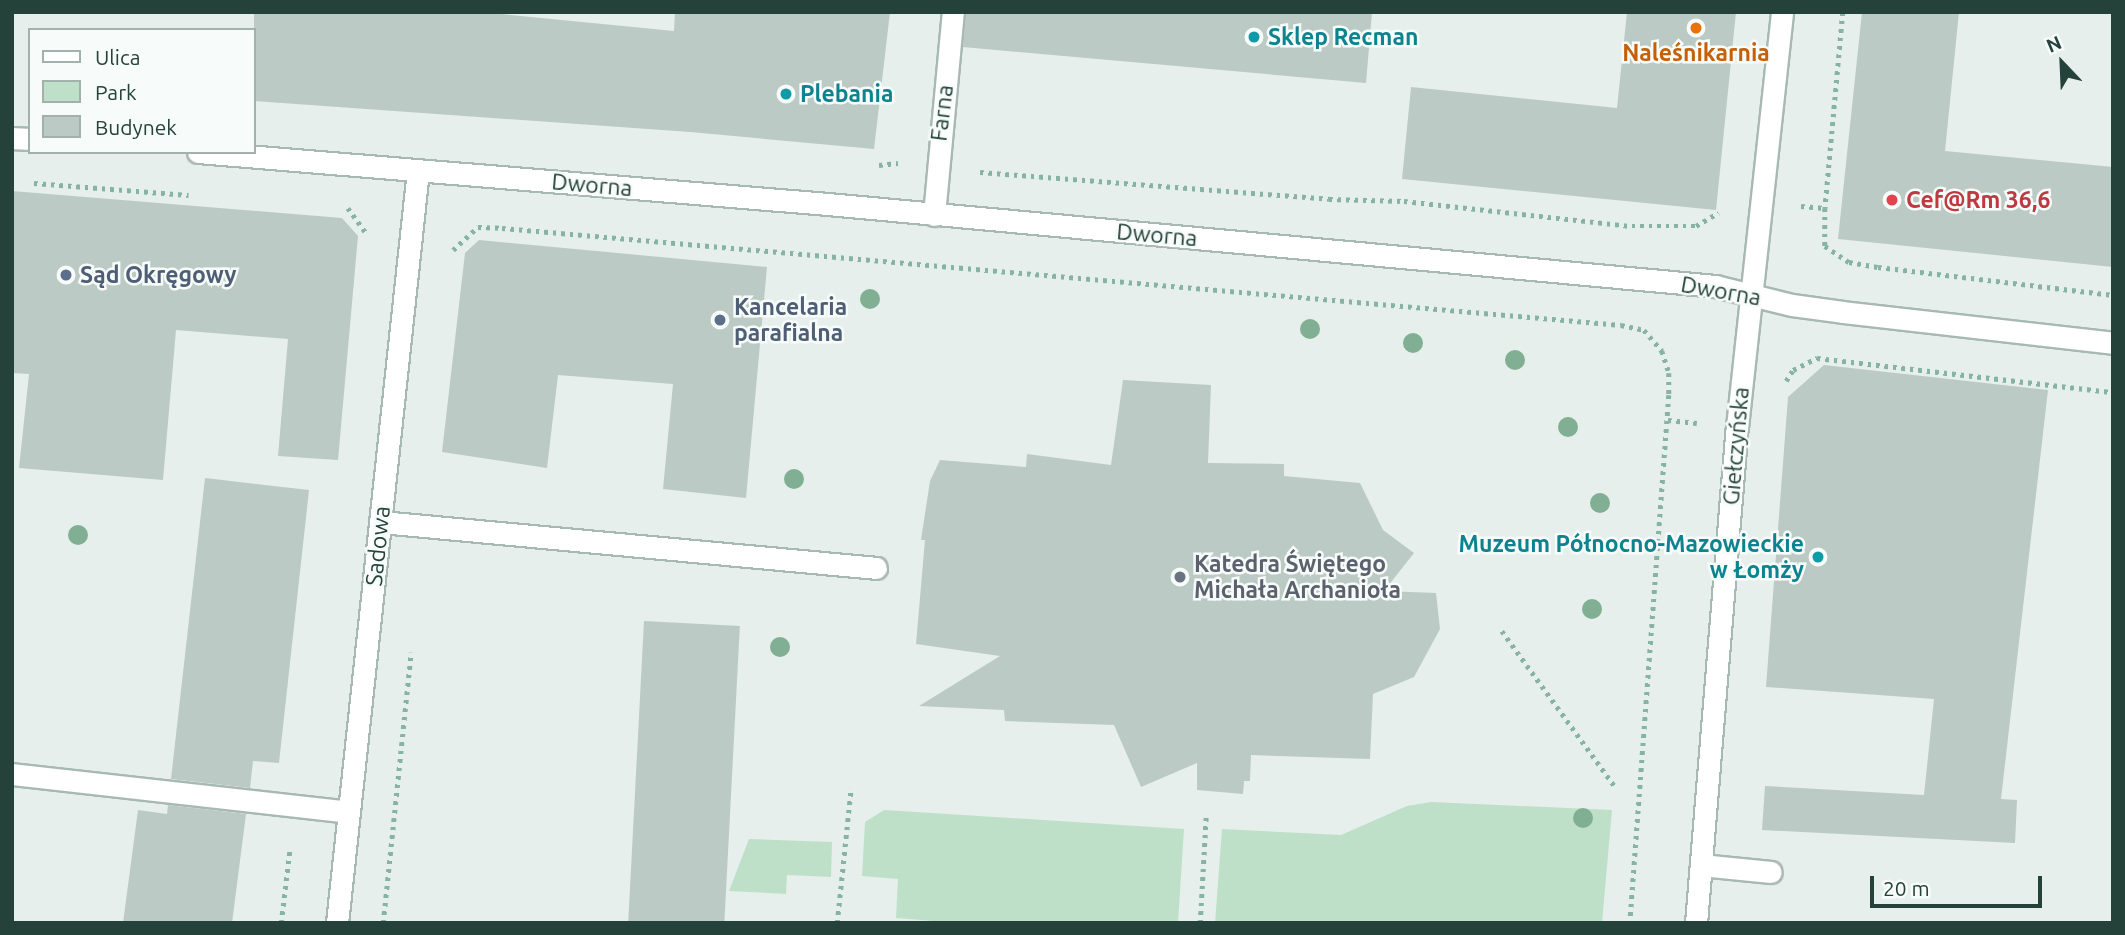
<!DOCTYPE html>
<meta charset="utf-8">
<style>
body{margin:0}
#map{position:relative;width:2125px;height:935px;overflow:hidden;background:#e6efeb;font-family:Ubuntu,sans-serif}
div>[style]{position:absolute}
.green>*{inset:0;background:#bfe0c8}
.building>*{inset:0;background:#bbcac4;transform-origin:0 0}
.path>*{height:4.5px;margin-top:-2.25px;transform-origin:0;background:repeating-linear-gradient(90deg,#86b3a5 0 3.5px,transparent 0 8.5px)}
.roads{filter:drop-shadow(2px 0 #a8b8b2) drop-shadow(-2px 0 #a8b8b2) drop-shadow(0 2px #a8b8b2) drop-shadow(0 -2px #a8b8b2)}
.minor>*{height:21px;margin:-10.5px;padding:0 10.5px;transform-origin:10.5px;border-radius:10.5px;background:#fff}
.trees>*{width:20px;height:20px;margin:-10px;border-radius:50%;background:#80af93}
.dots>*{width:19px;height:19px;translate:-50% -50%;box-sizing:border-box;border:4px solid #f7fbf9;border-radius:50%}
span{translate:-50% -50%;white-space:nowrap;text-align:center;line-height:1.15;-webkit-text-stroke:5px #f7fbf9;paint-order:stroke}
.culture-label{font-size:23px;color:#0d838f;font-weight:700}
.left{translate:0 -50%;text-align:left}
.right{translate:-100% -50%;text-align:right}
.food-label{font-size:23px;color:#c56008;font-weight:700}
.street-label{font-size:23px;color:#24423a}
.health-label{font-size:23px;color:#be3a42;font-weight:700}
.service-label{font-size:23px;color:#4e5e75;font-weight:700}
.worship-label{font-size:23px;color:#5b616d;font-weight:700}
.frame{position:absolute;inset:0;border:14px solid #24423a;pointer-events:none}
.legend{position:absolute;left:28px;top:28px;width:228px;height:126px;box-sizing:border-box;background:#f7fbf9;border:2px solid #a3b1ad;margin:0;padding:9px 12px;list-style:none;font-size:21px;color:#24423a}
.legend li{display:flex;align-items:center;gap:14px;height:35px}
.legend b{width:35px;border:2px solid #a3b1ad}
.north{position:absolute;left:2027px;top:28px;width:70px;height:70px;-webkit-text-stroke:5px #f7fbf9;paint-order:stroke;rotate:337deg;font-size:19px;font-weight:700;line-height:28px;text-align:center;color:#24423a}
.north::after{content:'';display:block;margin:auto;width:24px;height:32px;background:#24423a;clip-path:polygon(50% 0,100% 100%,50% 72%,0 100%)}
.scale{position:absolute;left:1870px;top:876px;width:172px;height:32px;box-sizing:border-box;border:4px solid #24423a;border-top:0;padding-left:9px;font-size:21px;line-height:24px;white-space:nowrap;color:#24423a;-webkit-text-stroke:5px #f7fbf9;paint-order:stroke}
</style>
<div id="map">
<div class="green">
<div style="clip-path:polygon(1431px 802px,1612px 810px,1602px 923px,1215px 923px,1222px 829px,1341px 835px,1407px 806px)"></div>
<div style="clip-path:polygon(884px 810px,1184px 829px,1178px 923px,958px 923px,896px 918px,898px 879px,862px 876px,865px 822px)"></div>
<div style="clip-path:polygon(749px 839px,832px 842px,831px 877px,787px 875px,786px 894px,729px 891px)"></div>
</div>
<div class="building">
<div style="clip-path:polygon(254px 12px,481px 12px,674px 31px,675px 12px,890px 12px,874px 149px,690px 132px,254px 101px)"></div>
<div style="clip-path:polygon(966px 12px,1372px 12px,1366px 83px,963px 47px)"></div>
<div style="clip-path:polygon(1627px 12px,1736px 12px,1716px 210px,1402px 179px,1411px 87px,1617px 108px)"></div>
<div style="clip-path:polygon(1862px 12px,1959px 12px,1945px 151px,2113px 167px,2113px 267px,1838px 239px)"></div>
<div style="clip-path:polygon(12px 191px,342px 218px,358px 236px,338px 460px,278px 456px,288px 339px,176px 330px,163px 480px,19px 468px,29px 374px,12px 373px)"></div>
<div style="clip-path:polygon(479px 240px,767px 267px,746px 498px,663px 489px,673px 384px,558px 375px,547px 468px,442px 452px,465px 253px)"></div>
<div style="clip-path:polygon(1824px 365px,2048px 390px,2001px 799px,2017px 800px,2015px 843px,1762px 830px,1765px 786px,1924px 795px,1934px 699px,1766px 687px,1788px 397px)"></div>
<div style="clip-path:polygon(1123px 380px,1211px 385px,1208px 463px,1284px 464px,1284px 476px,1360px 483px,1383px 530px,1414px 553px,1384px 591px,1436px 593px,1440px 629px,1414px 677px,1373px 694px,1370px 759px,1251px 755px,1250px 781px,1244px 781px,1243px 794px,1197px 790px,1197px 763px,1141px 787px,1114px 725px,1005px 721px,1004px 710px,919px 706px,1000px 656px,916px 644px,925px 540px,921px 540px,930px 481px,940px 460px,1026px 467px,1027px 454px,1111px 465px)"></div>
<div style="clip-path:polygon(205px 478px,309px 490px,279px 763px,253px 761px,250px 788px,171px 779px)"></div>
<div style="left:644px;top:621px;width:96px;height:303px;rotate:3deg"></div>
<div style="clip-path:polygon(168px 805px,246px 814px,232px 923px,123px 923px,138px 810px,167px 814px)"></div>
</div>
<div class="path">
<div style="left:1843px;top:12px;width:197px;rotate:95.2deg"></div>
<div style="left:1825px;top:208px;width:38px;rotate:90deg"></div>
<div style="left:1825px;top:246px;width:29px;rotate:34deg"></div>
<div style="left:1849px;top:262px;width:29px;rotate:10deg"></div>
<div style="left:1878px;top:267px;width:237px;rotate:6.8deg"></div>
<div style="left:879px;top:165px;width:19px;rotate:-6deg"></div>
<div style="left:980px;top:172px;width:350px;rotate:4.4deg"></div>
<div style="left:1329px;top:199px;width:75px;rotate:1.5deg"></div>
<div style="left:1404px;top:201px;width:229px;rotate:6.3deg"></div>
<div style="left:1632px;top:226px;width:64px"></div>
<div style="left:1696px;top:226px;width:26px;rotate:-31deg"></div>
<div style="left:34px;top:183px;width:155px;rotate:4.4deg"></div>
<div style="left:1801px;top:206px;width:24px;rotate:5deg"></div>
<div style="left:348px;top:208px;width:32px;rotate:54deg"></div>
<div style="left:453px;top:250px;width:34px;rotate:-43deg"></div>
<div style="left:478px;top:227px;width:24px;rotate:2deg"></div>
<div style="left:502px;top:228px;width:1123px;rotate:4.95deg"></div>
<div style="left:1621px;top:325px;width:24px;rotate:12deg"></div>
<div style="left:1644px;top:330px;width:28px;rotate:49deg"></div>
<div style="left:1662px;top:351px;width:23px;rotate:72deg"></div>
<div style="left:1669px;top:373px;width:22px;rotate:90deg"></div>
<div style="left:1669px;top:395px;width:529px;rotate:94.22deg"></div>
<div style="left:1786px;top:381px;width:13px;rotate:-58deg"></div>
<div style="left:1793px;top:370px;width:27px;rotate:-27deg"></div>
<div style="left:1817px;top:358px;width:298px;rotate:6.6deg"></div>
<div style="left:1668px;top:420px;width:29px;rotate:6deg"></div>
<div style="left:1502px;top:631px;width:194px;rotate:54deg"></div>
<div style="left:281px;top:923px;width:76px;rotate:-83.2deg"></div>
<div style="left:383px;top:923px;width:272px;rotate:-84.1deg"></div>
<div style="left:837px;top:923px;width:136px;rotate:-84.1deg"></div>
<div style="left:1200px;top:923px;width:109px;rotate:-86.8deg"></div>
</div>
<div class="roads">
<div class="minor">
<div style="left:12px;top:138px;width:18px;rotate:3deg"></div>
<div style="left:198px;top:152px;width:632px;rotate:4.72deg"></div>
<div style="left:828px;top:204px;width:891px;rotate:5.28deg"></div>
<div style="left:1715px;top:286px;width:79px;rotate:13.9deg"></div>
<div style="left:1792px;top:305px;width:51px;rotate:7.8deg"></div>
<div style="left:1843px;top:312px;width:272px;rotate:6.5deg"></div>
<div style="left:934px;top:215px;width:204px;rotate:-84.7deg"></div>
<div style="left:381px;top:522px;width:497px;rotate:5.3deg"></div>
<div style="left:12px;top:774px;width:339px;rotate:6.4deg"></div>
<div style="left:1701px;top:865px;width:70px;rotate:5.7deg"></div>
<div style="left:337px;top:923px;width:757px;rotate:-83.86deg"></div>
<div style="left:1696px;top:923px;width:498px;rotate:-85.3deg"></div>
<div style="left:1737px;top:427px;width:417px;rotate:-83.8deg"></div>
</div>
</div>
<div class="trees">
<div style="left:870px;top:299px"></div>
<div style="left:1310px;top:329px"></div>
<div style="left:1413px;top:343px"></div>
<div style="left:1515px;top:360px"></div>
<div style="left:1568px;top:427px"></div>
<div style="left:794px;top:479px"></div>
<div style="left:1600px;top:503px"></div>
<div style="left:78px;top:535px"></div>
<div style="left:1592px;top:609px"></div>
<div style="left:780px;top:647px"></div>
<div style="left:1583px;top:818px"></div>
</div>
<div class="dots">
<div style="left:1696px;top:28px;background:#e8710a"></div>
<div style="left:1254px;top:37px;background:#0f9aa8"></div>
<div style="left:786px;top:94px;background:#0f9aa8"></div>
<div style="left:1892px;top:200px;background:#e0444e"></div>
<div style="left:66px;top:275px;background:#5c6f8a"></div>
<div style="left:720px;top:320px;background:#5c6f8a"></div>
<div style="left:1818px;top:557px;background:#0f9aa8"></div>
<div style="left:1180px;top:577px;background:#6b7280"></div>
</div>
<div class="culture-label">
<span class="left" style="left:1268px;top:37px">Sklep Recman</span>
<span class="left" style="left:800px;top:94px">Plebania</span>
<span class="right" style="left:1804px;top:557px">Muzeum Północno-Mazowieckie<br>w Łomży</span>
</div>
<div class="food-label">
<span style="left:1696px;top:53px">Naleśnikarnia</span>
</div>
<div class="street-label">
<span style="left:942px;top:113px;rotate:-83deg">Farna</span>
<span style="left:592px;top:185px;rotate:5deg">Dworna</span>
<span style="left:1157px;top:235px;rotate:5deg">Dworna</span>
<span style="left:1721px;top:291px;rotate:10deg">Dworna</span>
<span style="left:1736px;top:446px;rotate:-85deg">Giełczyńska</span>
<span style="left:378px;top:546px;rotate:-84deg">Sadowa</span>
</div>
<div class="health-label">
<span class="left" style="left:1906px;top:200px">Cef@Rm 36,6</span>
</div>
<div class="service-label">
<span class="left" style="left:80px;top:275px">Sąd Okręgowy</span>
<span class="left" style="left:734px;top:320px">Kancelaria<br>parafialna</span>
</div>
<div class="worship-label">
<span class="left" style="left:1194px;top:577px">Katedra Świętego<br>Michała Archanioła</span>
</div>
<div class="frame"></div>
<ul class="legend">
<li><b style="height:9px;background:#fff"></b>Ulica</li>
<li><b style="height:19px;background:#bfe0c8"></b>Park</li>
<li><b style="height:19px;background:#bbcac4"></b>Budynek</li>
</ul>
<div class="north">N</div>
<div class="scale">20 m</div>
</div>
